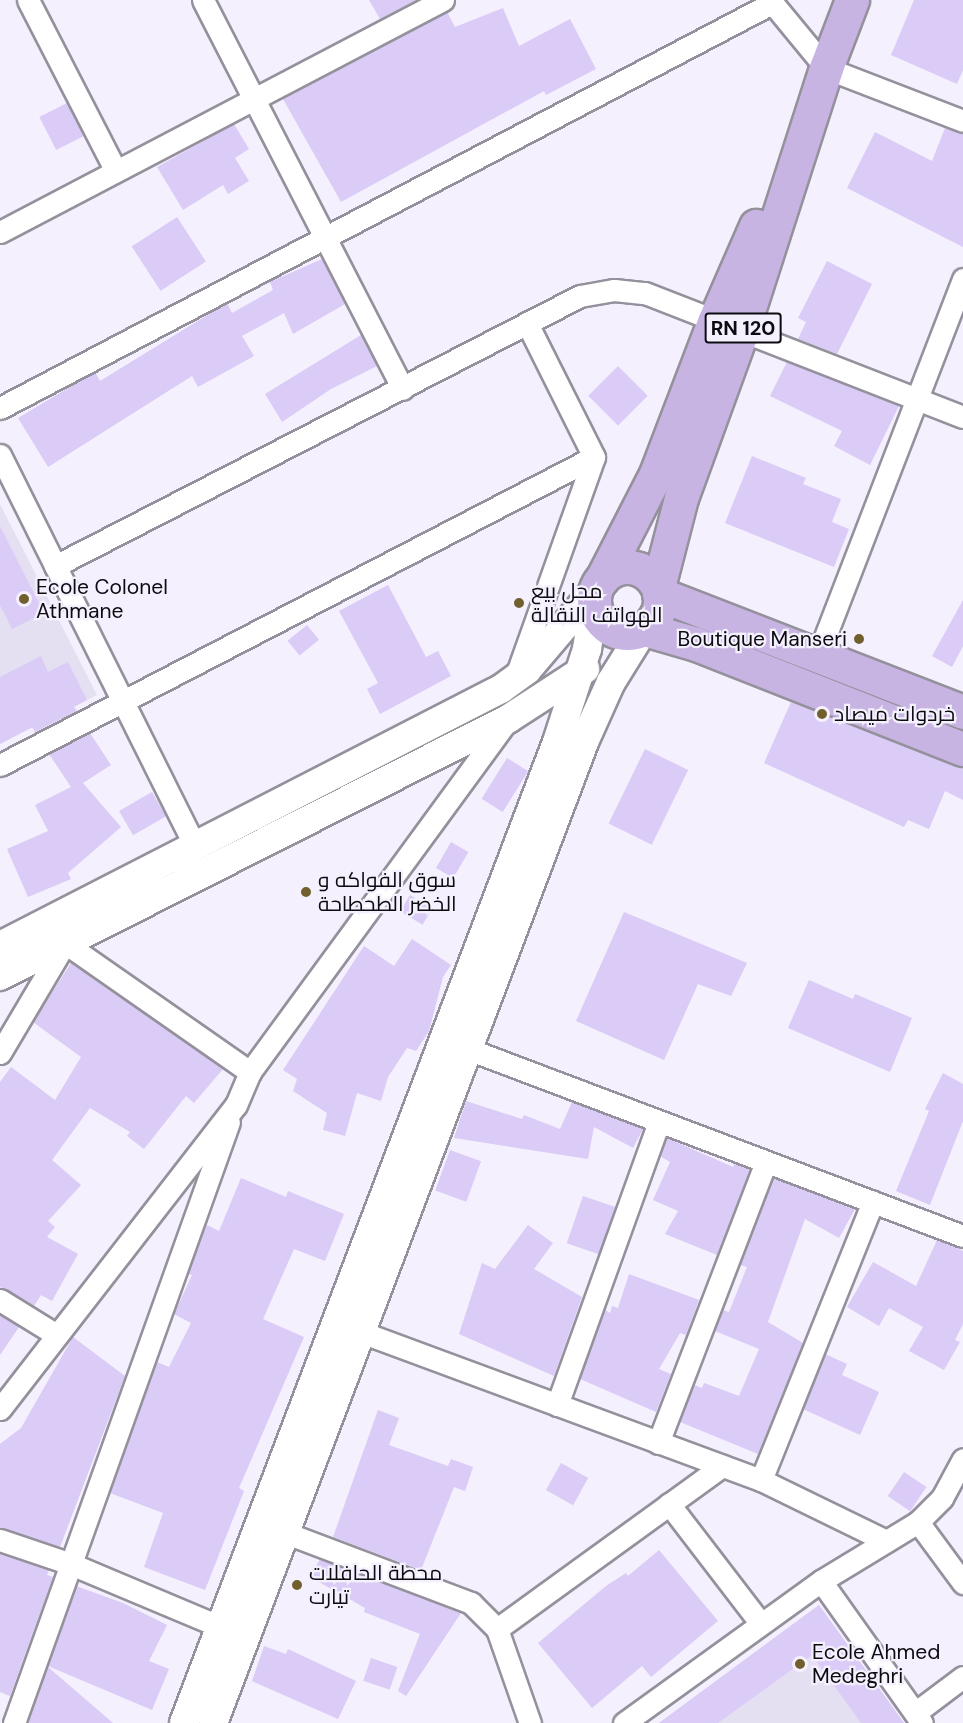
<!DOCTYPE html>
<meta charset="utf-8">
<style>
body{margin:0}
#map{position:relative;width:963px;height:1723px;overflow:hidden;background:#f4f0fd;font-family:"DM Sans",Cairo,sans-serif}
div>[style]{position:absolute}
.built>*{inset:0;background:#e5dff2}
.building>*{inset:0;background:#dacbf7;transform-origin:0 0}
.roads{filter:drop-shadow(2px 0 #95919c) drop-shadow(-2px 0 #95919c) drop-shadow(0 2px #95919c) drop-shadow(0 -2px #95919c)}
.street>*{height:21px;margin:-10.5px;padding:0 10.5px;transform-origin:10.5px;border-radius:10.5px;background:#fff}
.secondary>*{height:28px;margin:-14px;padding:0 14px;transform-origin:14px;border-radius:14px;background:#fff}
.primary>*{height:33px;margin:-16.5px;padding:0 16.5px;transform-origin:16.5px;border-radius:16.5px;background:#c7b4e3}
.primary>.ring{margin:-16.5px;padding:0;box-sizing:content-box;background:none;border:33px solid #c7b4e3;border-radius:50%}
.dots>*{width:16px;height:16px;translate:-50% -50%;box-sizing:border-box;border:3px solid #f4f0fd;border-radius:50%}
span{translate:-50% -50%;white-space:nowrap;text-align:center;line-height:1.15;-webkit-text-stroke:4.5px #f4f0fd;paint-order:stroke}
.shield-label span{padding:2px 4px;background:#f4f0fd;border:2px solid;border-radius:4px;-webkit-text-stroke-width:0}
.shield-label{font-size:20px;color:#0c0b0f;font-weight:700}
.poi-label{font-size:21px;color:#0c0b0f}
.left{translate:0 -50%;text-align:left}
.right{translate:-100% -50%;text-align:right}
</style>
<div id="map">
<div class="built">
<div style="clip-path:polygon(0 504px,97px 695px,0 744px)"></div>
<div style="clip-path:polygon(819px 1605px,904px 1723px,659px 1723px)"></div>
</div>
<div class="building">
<div style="clip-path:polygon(369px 0,416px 0,380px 19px)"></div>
<div style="clip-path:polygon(914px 0,963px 0,963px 70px,957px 84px,891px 55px)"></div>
<div style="clip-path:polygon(503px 8px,519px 46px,570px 19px,596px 69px,546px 95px,544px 91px,341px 202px,283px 99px,447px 12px,455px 27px)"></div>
<div style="left:67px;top:103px;width:37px;height:31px;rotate:63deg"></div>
<div style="clip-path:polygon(234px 124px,249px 149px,235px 158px,249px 181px,228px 194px,223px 185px,183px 210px,157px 167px)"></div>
<div style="clip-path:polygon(945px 128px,963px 133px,963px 247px,847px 188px,875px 132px,932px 161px)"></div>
<div style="left:177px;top:217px;width:53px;height:54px;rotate:57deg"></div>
<div style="clip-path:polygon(322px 259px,345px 304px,293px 334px,284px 313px,242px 336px,254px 356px,198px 387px,192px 376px,48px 467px,18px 418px,95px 372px,100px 381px,227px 303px,232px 313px,273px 290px,270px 282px)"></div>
<div style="clip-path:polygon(827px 261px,872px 284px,837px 354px,798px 339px,806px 322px,798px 318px)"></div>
<div style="clip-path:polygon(361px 335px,377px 366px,331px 389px,282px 422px,265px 394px)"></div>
<div style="clip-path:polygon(787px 362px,899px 406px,870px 465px,834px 446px,842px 431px,770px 396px)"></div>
<div style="left:618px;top:366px;width:42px;height:42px;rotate:45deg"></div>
<div style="clip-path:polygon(752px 456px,806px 478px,803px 484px,841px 499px,832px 522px,849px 529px,834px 567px,725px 523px)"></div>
<div style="clip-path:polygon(0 526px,44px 613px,12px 629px,0 605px)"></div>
<div style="clip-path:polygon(388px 585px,426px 657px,438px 651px,451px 676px,380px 714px,367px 689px,378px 683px,339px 611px)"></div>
<div style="clip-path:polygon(963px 600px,963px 646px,952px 667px,932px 656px)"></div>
<div style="left:307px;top:625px;width:19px;height:25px;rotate:51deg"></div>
<div style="clip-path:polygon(41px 656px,48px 672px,68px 662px,87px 700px,74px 707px,77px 711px,35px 732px,32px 727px,0 744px,0 677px)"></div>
<div style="clip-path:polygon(791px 702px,963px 767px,963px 800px,945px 791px,929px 829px,908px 820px,904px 827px,764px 763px)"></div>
<div style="clip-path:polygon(90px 733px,111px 765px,83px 783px,121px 827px,68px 873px,71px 879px,28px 897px,7px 849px,48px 831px,35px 805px,71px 787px,49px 754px)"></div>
<div style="left:645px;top:749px;width:48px;height:83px;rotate:26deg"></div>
<div style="left:507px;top:758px;width:25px;height:48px;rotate:32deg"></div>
<div style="left:152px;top:792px;width:28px;height:38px;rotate:60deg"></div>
<div style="left:451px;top:842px;width:20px;height:30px;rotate:30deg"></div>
<div style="left:410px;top:895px;width:26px;height:19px;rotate:31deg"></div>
<div style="clip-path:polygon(624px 912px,747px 963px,731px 996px,698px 984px,664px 1060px,576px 1021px)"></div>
<div style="clip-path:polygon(412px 939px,451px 965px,443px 977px,429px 1031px,416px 1051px,407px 1048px,388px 1077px,381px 1101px,357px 1093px,345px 1136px,323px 1130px,327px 1113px,293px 1091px,297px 1079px,283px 1070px,364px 946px,394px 966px)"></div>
<div style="clip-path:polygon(71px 963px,223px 1069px,194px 1103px,186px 1096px,144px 1149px,127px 1136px,130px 1132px,90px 1108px,52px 1160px,81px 1185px,48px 1221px,55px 1227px,47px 1237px,78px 1254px,52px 1301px,41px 1295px,34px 1306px,0 1287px,0 1082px,11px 1067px,55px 1100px,81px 1057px,33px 1022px)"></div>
<div style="clip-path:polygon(809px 980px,853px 999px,855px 994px,912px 1018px,890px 1072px,788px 1028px)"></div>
<div style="clip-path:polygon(943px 1073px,963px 1084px,963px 1121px,930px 1205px,896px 1191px,929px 1111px,925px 1109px)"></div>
<div style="clip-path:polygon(466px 1101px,522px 1119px,524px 1115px,560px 1129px,572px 1102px,643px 1129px,633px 1148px,594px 1127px,588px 1159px,454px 1138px)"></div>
<div style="clip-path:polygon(667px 1138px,733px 1167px,735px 1163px,750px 1169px,717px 1255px,665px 1234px,678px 1211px,653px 1200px,670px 1162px,660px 1156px)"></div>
<div style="left:450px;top:1150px;width:33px;height:43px;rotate:20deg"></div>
<div style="clip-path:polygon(241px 1178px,286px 1197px,288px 1191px,344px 1214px,325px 1261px,294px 1249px,263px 1319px,304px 1337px,239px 1488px,244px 1491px,205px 1590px,144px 1567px,163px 1513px,110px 1493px,157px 1362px,169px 1367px,191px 1323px,174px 1314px,192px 1275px,188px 1274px,204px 1231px,207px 1225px,219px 1231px)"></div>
<div style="clip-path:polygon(773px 1178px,855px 1209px,839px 1238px,805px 1219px,768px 1322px,803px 1343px,758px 1454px,680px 1422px,694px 1385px,702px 1388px,704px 1383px,739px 1396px,759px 1349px,715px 1331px,723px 1310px,729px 1312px,747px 1267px,740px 1265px)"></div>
<div style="left:583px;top:1196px;width:34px;height:50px;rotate:19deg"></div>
<div style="clip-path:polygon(528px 1225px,553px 1243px,534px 1269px,582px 1297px,554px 1376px,459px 1334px,482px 1263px,495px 1269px)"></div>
<div style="clip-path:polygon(937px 1240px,963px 1251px,963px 1324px,955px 1340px,960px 1342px,944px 1370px,909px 1351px,923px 1327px,889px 1308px,879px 1326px,847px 1307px,873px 1262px,916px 1286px)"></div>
<div style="clip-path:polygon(629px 1274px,699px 1300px,686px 1335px,680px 1333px,659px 1369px,671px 1374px,656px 1412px,580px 1379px,605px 1310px,610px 1313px,612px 1306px,618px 1308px)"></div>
<div style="clip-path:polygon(0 1315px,19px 1327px,0 1355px)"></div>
<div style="clip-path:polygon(73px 1337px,125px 1376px,60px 1547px,0 1528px,0 1444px,21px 1428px)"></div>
<div style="clip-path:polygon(825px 1354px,847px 1364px,842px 1375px,879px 1392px,860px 1435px,803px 1409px)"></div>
<div style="clip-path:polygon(378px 1410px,399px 1418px,389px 1445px,448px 1466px,451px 1459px,473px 1467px,465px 1491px,454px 1487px,421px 1570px,333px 1537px)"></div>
<div style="left:561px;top:1463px;width:31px;height:31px;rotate:29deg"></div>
<div style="left:904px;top:1472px;width:27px;height:29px;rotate:34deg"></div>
<div style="clip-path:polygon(659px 1550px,718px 1621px,651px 1677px,642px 1666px,592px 1708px,538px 1643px,606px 1586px,626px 1573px,628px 1576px)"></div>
<div style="clip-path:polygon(0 1553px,49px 1570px,47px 1575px,53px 1577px,10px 1696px,0 1692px)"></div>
<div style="clip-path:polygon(320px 1559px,461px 1613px,406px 1696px,398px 1691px,420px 1634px,364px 1612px,365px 1608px,310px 1577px)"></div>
<div style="clip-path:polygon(76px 1586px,123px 1603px,167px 1625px,149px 1661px,169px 1669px,152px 1710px,48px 1666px)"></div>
<div style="clip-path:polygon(819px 1605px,904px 1723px,861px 1723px,812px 1655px,718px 1723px,659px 1723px)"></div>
<div style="clip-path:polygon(264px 1646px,286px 1654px,288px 1649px,356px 1681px,338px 1719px,252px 1681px)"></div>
<div style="left:371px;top:1658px;width:28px;height:24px;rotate:19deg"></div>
<div style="clip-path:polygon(48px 1667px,113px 1723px,28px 1723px)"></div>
</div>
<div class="roads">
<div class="street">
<div style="left:28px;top:0;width:192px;rotate:62.8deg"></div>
<div style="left:203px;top:0;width:437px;rotate:62.8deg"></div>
<div style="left:770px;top:0;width:88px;rotate:50.5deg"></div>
<div style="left:826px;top:68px;width:147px;rotate:21.1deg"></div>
<div style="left:0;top:232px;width:500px;rotate:-27.64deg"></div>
<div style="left:0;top:408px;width:872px;rotate:-27.68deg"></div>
<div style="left:0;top:455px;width:437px;rotate:63.5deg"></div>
<div style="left:55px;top:566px;width:590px;rotate:-27.22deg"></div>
<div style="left:580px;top:296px;width:35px;rotate:-10deg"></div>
<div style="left:614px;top:290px;width:31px;rotate:6deg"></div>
<div style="left:645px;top:293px;width:341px;rotate:21.3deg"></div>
<div style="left:818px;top:655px;width:403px;rotate:-68.9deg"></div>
<div style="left:516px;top:676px;width:232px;rotate:-70.4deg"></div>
<div style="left:594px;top:457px;width:150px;rotate:-116.6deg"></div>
<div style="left:0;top:765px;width:669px;rotate:-27.41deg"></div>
<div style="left:468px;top:1049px;width:529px;rotate:20.7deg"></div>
<div style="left:0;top:1053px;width:128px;rotate:-59.4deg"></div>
<div style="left:65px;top:943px;width:226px;rotate:34.9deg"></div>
<div style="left:0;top:1300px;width:65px;rotate:31.7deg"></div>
<div style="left:361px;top:1332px;width:427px;rotate:20.3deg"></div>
<div style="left:761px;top:1480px;width:139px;rotate:26deg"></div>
<div style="left:557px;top:1405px;width:301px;rotate:-70.2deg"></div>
<div style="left:0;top:1409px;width:385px;rotate:-52.2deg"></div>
<div style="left:236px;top:1105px;width:36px;rotate:-67deg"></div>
<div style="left:250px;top:1072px;width:434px;rotate:-53.8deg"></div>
<div style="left:658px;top:1443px;width:301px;rotate:-69deg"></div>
<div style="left:761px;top:1480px;width:300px;rotate:-68.1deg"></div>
<div style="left:669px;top:1504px;width:151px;rotate:52.5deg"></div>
<div style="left:918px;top:1522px;width:76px;rotate:53.6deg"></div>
<div style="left:286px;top:1533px;width:198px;rotate:20.7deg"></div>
<div style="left:471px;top:1603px;width:37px;rotate:45deg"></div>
<div style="left:497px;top:1629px;width:100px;rotate:70.7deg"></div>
<div style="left:0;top:1540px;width:75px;rotate:18.7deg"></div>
<div style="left:71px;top:1564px;width:163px;rotate:22.8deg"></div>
<div style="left:821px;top:1581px;width:174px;rotate:54.6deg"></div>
<div style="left:497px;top:1629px;width:278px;rotate:-35.9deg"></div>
<div style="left:915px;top:1713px;width:60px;rotate:-36.9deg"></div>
<div style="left:14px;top:1723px;width:638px;rotate:-70.32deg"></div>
<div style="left:624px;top:1723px;width:243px;rotate:-35.8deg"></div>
<div style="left:821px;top:1581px;width:114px;rotate:-31.3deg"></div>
<div style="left:918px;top:1522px;width:34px;rotate:-45deg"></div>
<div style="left:942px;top:1498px;width:44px;rotate:-61.7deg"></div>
</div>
<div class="secondary">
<div style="left:0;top:946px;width:563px;rotate:-27.16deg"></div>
<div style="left:501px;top:689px;width:32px;rotate:-36deg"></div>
<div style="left:527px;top:670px;width:105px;rotate:-49.6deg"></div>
<div style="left:0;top:976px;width:569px;rotate:-26.84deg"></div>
<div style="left:508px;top:719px;width:92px;rotate:-33deg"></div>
<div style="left:184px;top:1723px;width:1050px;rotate:-69.18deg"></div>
<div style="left:557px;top:742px;width:98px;rotate:-72.1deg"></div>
<div style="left:587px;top:649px;width:48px;rotate:-81.5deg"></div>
<div style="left:213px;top:1723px;width:1049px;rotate:-69.28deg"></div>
<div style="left:584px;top:742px;width:66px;rotate:-65.8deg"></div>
<div style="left:611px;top:682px;width:62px;rotate:-58.1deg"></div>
</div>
<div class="primary">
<div class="ring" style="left:594px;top:567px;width:33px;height:33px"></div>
<div style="left:602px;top:579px;width:118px;rotate:-62.8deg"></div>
<div style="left:656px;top:474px;width:163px;rotate:-69.1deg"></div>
<div style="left:714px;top:322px;width:105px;rotate:-66.4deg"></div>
<div style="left:658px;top:587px;width:92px;rotate:-75.5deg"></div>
<div style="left:681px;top:498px;width:176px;rotate:-70deg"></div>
<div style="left:741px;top:333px;width:278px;rotate:-72.2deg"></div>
<div style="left:826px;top:68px;width:73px;rotate:-69.1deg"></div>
<div style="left:659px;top:594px;width:326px;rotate:21.2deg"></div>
<div style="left:644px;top:629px;width:54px;rotate:16.1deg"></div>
<div style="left:696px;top:644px;width:287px;rotate:21.5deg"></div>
</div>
</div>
<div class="dots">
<div style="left:24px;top:599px;background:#71602e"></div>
<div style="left:519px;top:603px;background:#71602e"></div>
<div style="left:859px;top:639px;background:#71602e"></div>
<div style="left:822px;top:714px;background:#71602e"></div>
<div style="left:306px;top:892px;background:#71602e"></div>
<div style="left:297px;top:1585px;background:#71602e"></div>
<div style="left:800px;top:1664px;background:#71602e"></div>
</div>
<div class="shield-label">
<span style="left:743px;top:328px">RN 120</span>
</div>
<div class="poi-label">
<span class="left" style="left:36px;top:599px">Ecole Colonel<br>Athmane</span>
<span class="left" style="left:531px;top:603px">محل بيع<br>الهواتف النقالة</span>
<span class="right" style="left:847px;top:639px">Boutique Manseri</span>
<span class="left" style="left:834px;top:714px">خردوات ميصاد</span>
<span class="left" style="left:318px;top:892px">سوق الفواكه و<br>الخضر الطحطاحة</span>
<span class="left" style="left:309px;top:1585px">محطة الحافلات<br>تيارت</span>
<span class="left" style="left:812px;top:1664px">Ecole Ahmed<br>Medeghri</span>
</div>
</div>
